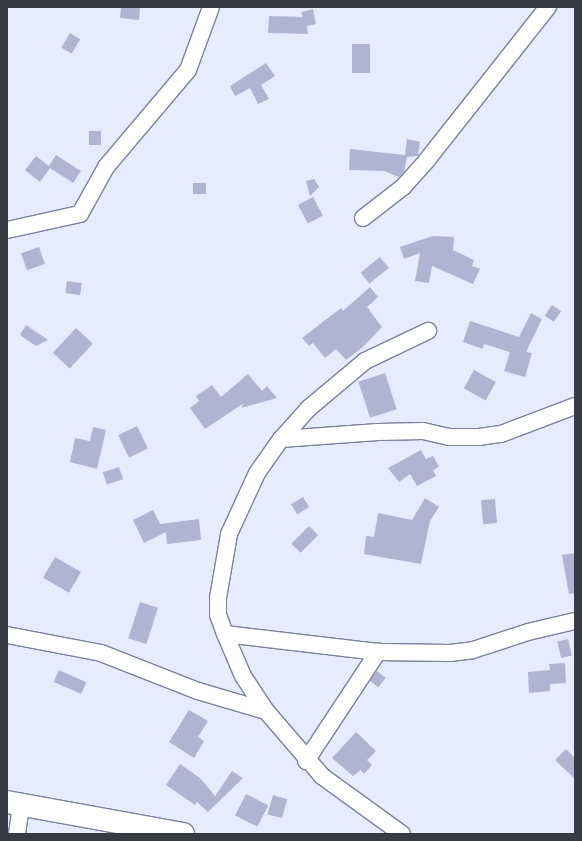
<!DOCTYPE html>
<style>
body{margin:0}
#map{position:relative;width:582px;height:841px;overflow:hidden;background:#e8ebfe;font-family:"Fira Sans Condensed",sans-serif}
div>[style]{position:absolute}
.building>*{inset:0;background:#afb4d2;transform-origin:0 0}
.roads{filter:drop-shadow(1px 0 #7c819d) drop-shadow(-1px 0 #7c819d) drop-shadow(0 1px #7c819d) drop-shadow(0 -1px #7c819d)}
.street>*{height:16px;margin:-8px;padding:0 8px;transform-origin:8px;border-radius:8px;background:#fff}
.secondary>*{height:22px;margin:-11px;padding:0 11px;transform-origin:11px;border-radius:11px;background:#fff}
span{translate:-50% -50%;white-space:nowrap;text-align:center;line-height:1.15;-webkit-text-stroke:3px #fafafa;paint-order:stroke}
.frame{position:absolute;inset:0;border:8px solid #383a46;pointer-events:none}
</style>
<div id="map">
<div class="building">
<div style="clip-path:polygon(121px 7px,140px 7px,139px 20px,120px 18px)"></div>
<div style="clip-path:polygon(313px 9px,316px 24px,307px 26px,308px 34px,268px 33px,269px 16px,303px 17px,301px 12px)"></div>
<div style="left:70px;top:33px;width:12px;height:17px;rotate:31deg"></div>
<div style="left:352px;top:44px;width:18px;height:29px"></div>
<div style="clip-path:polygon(266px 63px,275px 76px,261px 85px,269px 99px,258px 104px,250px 88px,235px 96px,230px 86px)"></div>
<div style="left:89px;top:131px;width:12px;height:14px"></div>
<div style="clip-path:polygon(407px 139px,420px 142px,418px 156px,407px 157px,404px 172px,399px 177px,384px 171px,349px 170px,350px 149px,405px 155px)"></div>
<div style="clip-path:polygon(56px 155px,81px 171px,73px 183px,50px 168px,40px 182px,25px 170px,36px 156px,49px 166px)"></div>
<div style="clip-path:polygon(314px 179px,319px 187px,310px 196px,306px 181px)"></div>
<div style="left:193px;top:183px;width:13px;height:11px"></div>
<div style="left:313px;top:197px;width:21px;height:17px;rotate:62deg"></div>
<div style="clip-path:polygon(433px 236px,454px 237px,453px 250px,474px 260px,472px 266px,480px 269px,473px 284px,432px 266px,429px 283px,415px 281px,420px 253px,404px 259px,400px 247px)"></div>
<div style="left:39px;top:247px;width:18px;height:19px;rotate:71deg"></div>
<div style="left:380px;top:257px;width:14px;height:25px;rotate:51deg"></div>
<div style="left:67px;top:281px;width:15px;height:12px;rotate:8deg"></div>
<div style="clip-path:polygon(370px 287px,378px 297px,367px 307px,382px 327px,363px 347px,346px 360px,336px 349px,325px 358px,313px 343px,309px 346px,302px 338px,341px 308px,343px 311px)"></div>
<div style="left:552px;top:305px;width:11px;height:13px;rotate:34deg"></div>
<div style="clip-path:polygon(531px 313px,542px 319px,526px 352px,532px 353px,525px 377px,504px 371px,510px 352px,484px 344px,483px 349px,463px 342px,470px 321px,519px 337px)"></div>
<div style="clip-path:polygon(26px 325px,48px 340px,36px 346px,20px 335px)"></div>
<div style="left:76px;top:328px;width:23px;height:34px;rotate:43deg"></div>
<div style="left:474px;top:370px;width:25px;height:21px;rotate:29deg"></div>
<div style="left:385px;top:373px;width:38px;height:28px;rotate:72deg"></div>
<div style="clip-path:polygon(248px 374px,262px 391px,267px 386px,277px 398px,241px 408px,244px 403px,205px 429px,190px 408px,199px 401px,196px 396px,212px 385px,221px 397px)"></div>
<div style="left:137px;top:426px;width:25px;height:21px;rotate:64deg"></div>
<div style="clip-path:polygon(93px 427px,106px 430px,97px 469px,70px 462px,75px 438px,90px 441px)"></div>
<div style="clip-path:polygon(421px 450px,426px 459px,433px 456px,439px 467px,433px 470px,436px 476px,417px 486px,410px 474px,399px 482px,388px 468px)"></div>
<div style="left:119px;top:467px;width:13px;height:17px;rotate:72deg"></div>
<div style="left:303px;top:497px;width:12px;height:14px;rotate:59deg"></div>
<div style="clip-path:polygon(425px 498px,439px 507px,430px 521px,421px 564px,364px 554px,366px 536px,374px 537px,378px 513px,412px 520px)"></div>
<div style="left:495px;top:499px;width:24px;height:14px;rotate:85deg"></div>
<div style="clip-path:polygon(153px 510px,160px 524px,199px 519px,201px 540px,167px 544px,166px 532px,144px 543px,133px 520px)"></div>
<div style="left:309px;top:526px;width:13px;height:25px;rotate:45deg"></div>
<div style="clip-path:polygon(575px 553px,575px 593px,569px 594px,562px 555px)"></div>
<div style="left:55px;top:557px;width:30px;height:24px;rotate:30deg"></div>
<div style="left:140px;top:602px;width:19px;height:38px;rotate:18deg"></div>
<div style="left:568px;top:639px;width:17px;height:11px;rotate:77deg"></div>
<div style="clip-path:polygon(565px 663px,566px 683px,550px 684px,550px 691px,529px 693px,528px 672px,550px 670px,549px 664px)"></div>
<div style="left:59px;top:670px;width:30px;height:13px;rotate:24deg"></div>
<div style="left:377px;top:671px;width:11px;height:12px;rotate:38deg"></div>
<div style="clip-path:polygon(189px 710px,208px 721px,198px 737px,204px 741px,194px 758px,169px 742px)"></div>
<div style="clip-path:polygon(356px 732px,376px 751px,367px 760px,372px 765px,364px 774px,361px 770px,353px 776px,332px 758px)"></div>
<div style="clip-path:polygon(566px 749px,575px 758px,575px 779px,555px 760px)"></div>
<div style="clip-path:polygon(180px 764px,200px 778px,215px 796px,232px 771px,243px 778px,208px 812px,197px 802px,195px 805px,166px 785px)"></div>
<div style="left:246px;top:794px;width:25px;height:24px;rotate:27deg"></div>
<div style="left:273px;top:795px;width:15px;height:20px;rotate:16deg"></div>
</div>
<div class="roads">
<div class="street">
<div style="left:363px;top:218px;width:51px;rotate:-37.8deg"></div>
<div style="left:403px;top:187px;width:36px;rotate:-48deg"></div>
<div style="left:427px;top:160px;width:195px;rotate:-51.7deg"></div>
<div style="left:7px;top:230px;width:75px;rotate:-12.4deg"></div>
<div style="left:80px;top:214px;width:54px;rotate:-61deg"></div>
<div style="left:106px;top:167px;width:127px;rotate:-49.8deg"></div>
<div style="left:188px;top:70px;width:67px;rotate:-69.9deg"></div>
<div style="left:281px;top:439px;width:97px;rotate:-4.1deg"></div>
<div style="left:378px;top:432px;width:45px;rotate:-1.3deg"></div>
<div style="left:423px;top:431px;width:27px;rotate:13deg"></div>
<div style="left:449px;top:437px;width:30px"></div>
<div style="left:479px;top:437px;width:22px;rotate:-8deg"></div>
<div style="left:501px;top:434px;width:79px;rotate:-20.7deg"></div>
<div style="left:225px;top:634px;width:154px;rotate:6.7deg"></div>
<div style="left:378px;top:652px;width:72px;rotate:0.8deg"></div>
<div style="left:450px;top:653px;width:23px;rotate:-7deg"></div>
<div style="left:473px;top:650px;width:58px;rotate:-18.1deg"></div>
<div style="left:528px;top:632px;width:48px;rotate:-13.2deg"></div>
<div style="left:7px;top:635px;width:96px;rotate:10.8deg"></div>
<div style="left:101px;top:653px;width:104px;rotate:21.4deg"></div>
<div style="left:198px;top:691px;width:71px;rotate:16.4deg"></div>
<div style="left:306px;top:761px;width:131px;rotate:-56.6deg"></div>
<div style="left:17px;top:834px;width:30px;rotate:-82deg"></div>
<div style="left:402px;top:834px;width:99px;rotate:-144.1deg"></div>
<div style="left:322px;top:776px;width:86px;rotate:-130.7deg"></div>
<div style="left:266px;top:711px;width:42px;rotate:-123.3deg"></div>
<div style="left:243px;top:676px;width:46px;rotate:-113.2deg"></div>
<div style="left:225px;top:634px;width:20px;rotate:-110deg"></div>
<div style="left:218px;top:615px;width:17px;rotate:-90deg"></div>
<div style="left:218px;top:598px;width:65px;rotate:-80.2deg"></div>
<div style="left:229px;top:534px;width:67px;rotate:-65.3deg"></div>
<div style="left:257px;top:473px;width:42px;rotate:-54.8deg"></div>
<div style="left:281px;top:439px;width:42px;rotate:-47.9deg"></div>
<div style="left:309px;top:408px;width:73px;rotate:-40deg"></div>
<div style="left:365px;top:361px;width:70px;rotate:-25.5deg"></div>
</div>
<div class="secondary">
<div style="left:7px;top:802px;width:179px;rotate:10.3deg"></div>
</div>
</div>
<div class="frame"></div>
</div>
